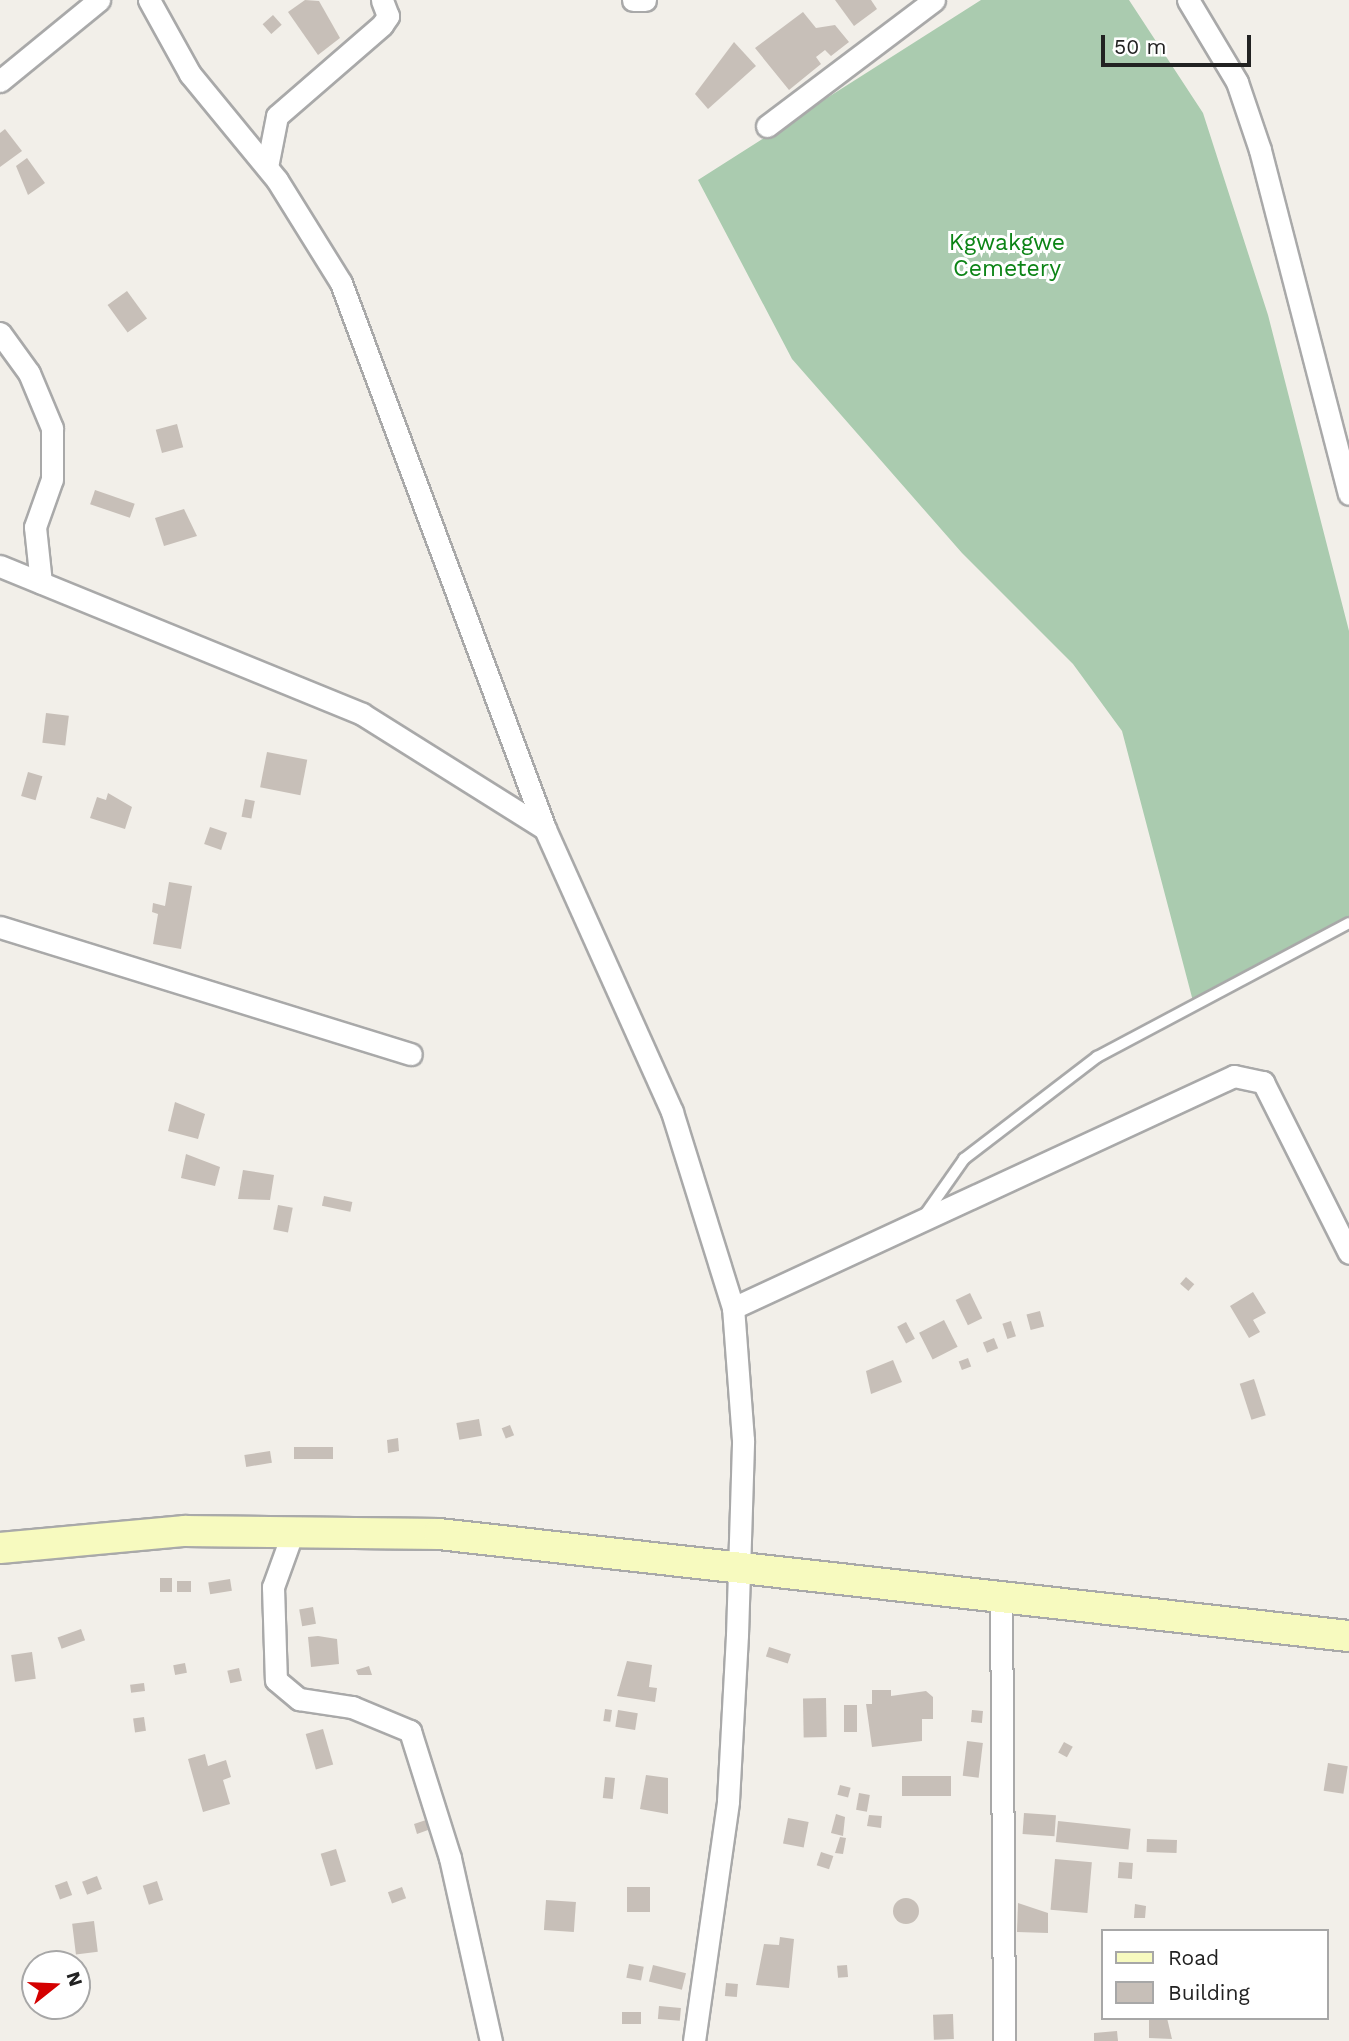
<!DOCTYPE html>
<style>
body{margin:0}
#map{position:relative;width:1349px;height:2041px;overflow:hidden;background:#f2efe9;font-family:"Work Sans",sans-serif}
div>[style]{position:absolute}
.cemetery>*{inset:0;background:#aacbaf}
.building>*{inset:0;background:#c7bfb8;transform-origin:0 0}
.round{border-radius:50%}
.roads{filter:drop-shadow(2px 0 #a9a9a9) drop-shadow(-2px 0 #a9a9a9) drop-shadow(0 2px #a9a9a9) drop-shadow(0 -2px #a9a9a9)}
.lane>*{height:10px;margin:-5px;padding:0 5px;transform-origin:5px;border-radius:5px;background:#fff}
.street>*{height:21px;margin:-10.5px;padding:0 10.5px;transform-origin:10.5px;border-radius:10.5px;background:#fff}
.secondary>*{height:30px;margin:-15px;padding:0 15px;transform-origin:15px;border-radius:15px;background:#f7fabf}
span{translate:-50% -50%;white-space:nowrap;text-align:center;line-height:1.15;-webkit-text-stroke:6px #fff;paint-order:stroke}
.park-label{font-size:23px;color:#0c8416}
.legend{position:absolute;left:1101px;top:1929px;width:228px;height:91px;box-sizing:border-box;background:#fff;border:2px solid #a7a7a7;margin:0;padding:9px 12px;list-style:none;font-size:21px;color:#222}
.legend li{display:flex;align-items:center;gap:14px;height:35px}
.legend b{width:35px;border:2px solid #a7a7a7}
.north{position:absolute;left:21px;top:1950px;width:70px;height:70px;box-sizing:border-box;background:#fff;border:2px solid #a7a7a7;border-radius:50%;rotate:72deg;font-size:19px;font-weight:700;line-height:28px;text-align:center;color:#222}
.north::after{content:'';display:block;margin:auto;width:24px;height:32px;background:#d40000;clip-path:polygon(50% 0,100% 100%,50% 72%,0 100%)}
.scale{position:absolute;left:1101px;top:35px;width:150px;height:32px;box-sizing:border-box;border:4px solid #222;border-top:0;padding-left:9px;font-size:21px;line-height:24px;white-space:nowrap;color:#222;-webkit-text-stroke:5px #fff;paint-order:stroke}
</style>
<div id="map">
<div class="cemetery">
<div style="clip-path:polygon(981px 0,1129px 0,1203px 113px,1268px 315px,1349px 631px,1349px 923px,1194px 1005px,1122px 731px,1073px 664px,962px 553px,792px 359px,698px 180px)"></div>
</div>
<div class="building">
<div style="clip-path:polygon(305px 0,319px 1px,340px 38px,318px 55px,288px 12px)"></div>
<div style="clip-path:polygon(835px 0,871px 0,877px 9px,854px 26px)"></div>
<div style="clip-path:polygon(803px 12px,816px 28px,835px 25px,849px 42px,831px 56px,825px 50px,816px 57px,821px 64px,789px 90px,755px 48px)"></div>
<div style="left:273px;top:15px;width:13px;height:14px;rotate:48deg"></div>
<div style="clip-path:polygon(734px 42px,756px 66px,708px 109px,695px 94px)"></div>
<div style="clip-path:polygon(5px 129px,22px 151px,0 167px,0 133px)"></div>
<div style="clip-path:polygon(27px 158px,45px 183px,28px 195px,16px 166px)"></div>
<div style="left:127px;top:291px;width:34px;height:24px;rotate:54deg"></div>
<div style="left:177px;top:424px;width:24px;height:22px;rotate:75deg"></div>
<div style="left:95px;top:490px;width:42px;height:15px;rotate:19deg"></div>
<div style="clip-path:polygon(184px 509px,197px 536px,164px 546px,155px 518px)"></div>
<div style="left:46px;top:713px;width:23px;height:30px;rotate:7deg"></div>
<div style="left:267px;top:752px;width:41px;height:36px;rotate:11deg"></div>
<div style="left:28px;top:772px;width:15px;height:25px;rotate:16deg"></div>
<div style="clip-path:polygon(108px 793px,132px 807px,125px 829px,90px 818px,97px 797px,106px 800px)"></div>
<div style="left:245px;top:799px;width:10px;height:18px;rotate:11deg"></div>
<div style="left:210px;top:827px;width:18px;height:18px;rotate:19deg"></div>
<div style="clip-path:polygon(169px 882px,192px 886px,181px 949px,153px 944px,158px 914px,152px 912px,153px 903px,165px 906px)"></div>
<div style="clip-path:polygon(175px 1102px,205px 1114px,198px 1139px,168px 1131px)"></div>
<div style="clip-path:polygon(186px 1154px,220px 1167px,215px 1186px,181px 1178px)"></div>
<div style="clip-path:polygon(243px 1170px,274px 1175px,270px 1200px,238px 1199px)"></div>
<div style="left:324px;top:1196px;width:29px;height:10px;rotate:12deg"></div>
<div style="left:278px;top:1205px;width:15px;height:25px;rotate:11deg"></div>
<div style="left:1186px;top:1277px;width:11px;height:9px;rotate:41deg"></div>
<div style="clip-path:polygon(1253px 1292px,1266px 1313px,1253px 1320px,1260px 1332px,1249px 1338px,1230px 1306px)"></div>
<div style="left:970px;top:1293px;width:28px;height:16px;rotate:64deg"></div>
<div style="left:1040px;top:1311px;width:16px;height:14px;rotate:75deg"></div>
<div style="left:944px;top:1320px;width:30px;height:28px;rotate:63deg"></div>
<div style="left:1011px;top:1321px;width:16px;height:9px;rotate:72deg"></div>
<div style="left:906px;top:1322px;width:19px;height:10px;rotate:62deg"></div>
<div style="left:994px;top:1338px;width:11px;height:12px;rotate:68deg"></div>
<div style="left:968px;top:1358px;width:9px;height:10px;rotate:69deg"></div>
<div style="clip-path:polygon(893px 1360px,902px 1382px,871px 1394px,866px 1371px)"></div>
<div style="left:1254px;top:1379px;width:38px;height:15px;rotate:72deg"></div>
<div style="left:479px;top:1419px;width:17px;height:23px;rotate:80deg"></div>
<div style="left:510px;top:1425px;width:11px;height:9px;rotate:68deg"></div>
<div style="clip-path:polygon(398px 1438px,399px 1451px,388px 1453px,387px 1440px)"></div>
<div style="left:333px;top:1447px;width:12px;height:39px;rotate:90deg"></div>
<div style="left:270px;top:1451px;width:12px;height:26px;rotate:81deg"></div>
<div style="left:160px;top:1578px;width:12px;height:14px"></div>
<div style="left:230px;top:1579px;width:12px;height:22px;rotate:81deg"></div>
<div style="left:177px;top:1581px;width:14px;height:11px"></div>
<div style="left:313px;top:1607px;width:17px;height:14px;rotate:80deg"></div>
<div style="left:81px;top:1629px;width:12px;height:25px;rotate:70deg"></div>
<div style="clip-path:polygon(318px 1636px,337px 1639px,339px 1664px,311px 1667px,308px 1637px)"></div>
<div style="left:769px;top:1647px;width:23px;height:10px;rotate:18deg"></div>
<div style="left:32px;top:1652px;width:27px;height:21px;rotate:82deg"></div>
<div style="clip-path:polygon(627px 1661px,652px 1665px,649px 1687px,657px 1688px,655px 1702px,617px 1696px)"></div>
<div style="left:185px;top:1663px;width:10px;height:12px;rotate:79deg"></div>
<div style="clip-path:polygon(369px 1666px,372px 1675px,358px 1675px,356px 1670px)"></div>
<div style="left:239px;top:1668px;width:13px;height:12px;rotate:77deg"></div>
<div style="left:144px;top:1683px;width:8px;height:14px;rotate:83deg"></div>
<div style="clip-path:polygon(872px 1690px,891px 1690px,891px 1696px,926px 1691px,933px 1697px,933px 1719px,922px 1719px,922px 1741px,872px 1747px,866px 1704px,872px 1704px)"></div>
<div style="left:826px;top:1698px;width:39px;height:23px;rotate:89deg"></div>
<div style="left:844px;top:1705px;width:13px;height:27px"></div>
<div style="left:605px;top:1709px;width:7px;height:12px;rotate:8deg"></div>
<div style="left:618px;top:1710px;width:20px;height:17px;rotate:9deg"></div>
<div style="left:972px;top:1710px;width:11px;height:12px;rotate:5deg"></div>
<div style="left:144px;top:1717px;width:14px;height:11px;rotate:82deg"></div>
<div style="left:323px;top:1729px;width:37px;height:18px;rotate:74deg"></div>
<div style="left:967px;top:1741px;width:16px;height:35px;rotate:7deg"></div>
<div style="left:1064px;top:1742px;width:10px;height:12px;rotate:29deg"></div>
<div style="clip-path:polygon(205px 1754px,208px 1766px,226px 1760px,231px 1777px,223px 1780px,230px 1804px,203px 1812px,188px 1759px)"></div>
<div style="left:1328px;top:1763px;width:20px;height:28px;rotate:9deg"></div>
<div style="clip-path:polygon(646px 1775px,668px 1778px,668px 1814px,640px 1809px)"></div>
<div style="left:951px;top:1776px;width:20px;height:49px;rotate:90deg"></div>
<div style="left:605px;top:1777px;width:10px;height:21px;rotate:6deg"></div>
<div style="left:840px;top:1785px;width:11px;height:10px;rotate:15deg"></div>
<div style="left:859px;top:1793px;width:11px;height:17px;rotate:10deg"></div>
<div style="left:1024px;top:1813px;width:32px;height:21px;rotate:4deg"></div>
<div style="clip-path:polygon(836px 1814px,845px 1817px,843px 1836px,831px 1833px)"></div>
<div style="clip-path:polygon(869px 1815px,882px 1816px,881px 1828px,867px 1826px)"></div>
<div style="left:788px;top:1818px;width:21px;height:26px;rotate:11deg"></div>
<div style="clip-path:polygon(426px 1820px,428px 1830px,417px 1834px,414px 1824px)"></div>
<div style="left:1058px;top:1821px;width:73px;height:21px;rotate:6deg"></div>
<div style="clip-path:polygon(840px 1837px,846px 1838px,843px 1854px,835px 1853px)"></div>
<div style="left:1147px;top:1839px;width:30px;height:13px;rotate:2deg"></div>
<div style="left:336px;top:1849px;width:34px;height:16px;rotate:73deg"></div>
<div style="left:821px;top:1852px;width:13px;height:14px;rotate:18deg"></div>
<div style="left:1055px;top:1859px;width:37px;height:51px;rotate:5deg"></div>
<div style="left:1119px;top:1862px;width:14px;height:16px;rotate:4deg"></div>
<div style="left:97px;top:1876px;width:14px;height:16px;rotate:69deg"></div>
<div style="left:67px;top:1881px;width:15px;height:13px;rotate:70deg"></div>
<div style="left:157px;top:1881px;width:20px;height:15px;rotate:72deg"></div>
<div style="left:402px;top:1887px;width:12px;height:15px;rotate:70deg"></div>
<div style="left:627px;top:1887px;width:23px;height:25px"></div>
<div class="round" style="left:893px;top:1898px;width:26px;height:26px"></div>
<div style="left:546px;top:1900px;width:30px;height:30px;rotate:4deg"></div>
<div style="clip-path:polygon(1018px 1903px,1048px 1913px,1048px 1933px,1017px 1932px)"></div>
<div style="clip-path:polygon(1135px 1904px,1146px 1906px,1145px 1918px,1134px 1918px)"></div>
<div style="left:94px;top:1921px;width:31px;height:22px;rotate:83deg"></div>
<div style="clip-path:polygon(780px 1937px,794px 1939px,789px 1988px,756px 1985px,764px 1944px,779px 1945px)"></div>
<div style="left:629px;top:1964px;width:15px;height:14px;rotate:11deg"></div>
<div style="left:653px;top:1965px;width:34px;height:17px;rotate:14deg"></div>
<div style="left:847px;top:1965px;width:12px;height:10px;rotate:85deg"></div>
<div style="left:726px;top:1983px;width:12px;height:13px;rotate:5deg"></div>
<div style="left:659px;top:2006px;width:22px;height:13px;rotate:5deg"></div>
<div style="left:622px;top:2012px;width:19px;height:12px"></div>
<div style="left:953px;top:2014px;width:25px;height:20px;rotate:88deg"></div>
<div style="clip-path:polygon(1149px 2018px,1167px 2018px,1172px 2039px,1149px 2038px)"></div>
<div style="clip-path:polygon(1117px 2031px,1118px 2041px,1094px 2041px,1094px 2033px)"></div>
</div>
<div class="roads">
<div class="lane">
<div style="left:924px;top:1216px;width:70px;rotate:-54.9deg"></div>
<div style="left:964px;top:1159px;width:168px;rotate:-37.5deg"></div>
<div style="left:1097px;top:1057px;width:285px;rotate:-28deg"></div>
</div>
<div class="street">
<div style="left:149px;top:0;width:85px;rotate:61deg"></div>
<div style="left:190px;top:74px;width:137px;rotate:50.6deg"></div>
<div style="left:277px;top:180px;width:121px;rotate:58.1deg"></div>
<div style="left:341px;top:283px;width:583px;rotate:69.51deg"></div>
<div style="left:545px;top:829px;width:310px;rotate:65.8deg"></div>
<div style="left:672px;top:1112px;width:205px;rotate:72.7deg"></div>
<div style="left:633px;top:0;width:12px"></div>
<div style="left:1188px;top:0;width:96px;rotate:59.1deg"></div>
<div style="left:1237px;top:82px;width:72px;rotate:71.3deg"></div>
<div style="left:1260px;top:150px;width:355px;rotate:75.5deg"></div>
<div style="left:0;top:81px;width:128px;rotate:-39.3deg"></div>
<div style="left:767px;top:126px;width:209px;rotate:-37deg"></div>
<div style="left:267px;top:167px;width:52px;rotate:-78.9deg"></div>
<div style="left:277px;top:116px;width:139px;rotate:-40.9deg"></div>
<div style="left:382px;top:25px;width:11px;rotate:-56deg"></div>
<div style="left:388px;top:16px;width:17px;rotate:-111deg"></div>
<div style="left:0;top:333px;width:49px;rotate:54.1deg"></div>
<div style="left:29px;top:373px;width:60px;rotate:67.3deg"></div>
<div style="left:52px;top:428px;width:51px;rotate:90deg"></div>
<div style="left:52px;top:479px;width:51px;rotate:109.5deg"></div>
<div style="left:35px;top:527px;width:56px;rotate:83.9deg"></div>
<div style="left:0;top:566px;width:391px;rotate:22.2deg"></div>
<div style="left:362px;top:714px;width:216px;rotate:32.1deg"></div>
<div style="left:0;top:927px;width:430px;rotate:17.2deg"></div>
<div style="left:294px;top:1529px;width:62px;rotate:109.9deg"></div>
<div style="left:273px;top:1587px;width:93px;rotate:88.2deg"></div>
<div style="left:276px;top:1680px;width:30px;rotate:40deg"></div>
<div style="left:299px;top:1699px;width:54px;rotate:8.6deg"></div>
<div style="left:352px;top:1707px;width:63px;rotate:22.5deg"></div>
<div style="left:410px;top:1731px;width:133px;rotate:72.5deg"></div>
<div style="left:450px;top:1858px;width:188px;rotate:77.4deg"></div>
<div style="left:1001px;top:1596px;width:445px;rotate:89.6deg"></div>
<div style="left:694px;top:2041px;width:242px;rotate:-81.9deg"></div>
<div style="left:728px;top:1801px;width:166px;rotate:-86.9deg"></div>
<div style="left:737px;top:1635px;width:195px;rotate:-88.2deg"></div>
<div style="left:743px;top:1440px;width:132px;rotate:-94.3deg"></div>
<div style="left:733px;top:1308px;width:552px;rotate:-24.85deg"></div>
<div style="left:1234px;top:1076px;width:30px;rotate:12deg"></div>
<div style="left:1263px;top:1082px;width:191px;rotate:63.3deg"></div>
</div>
<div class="secondary">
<div style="left:0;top:1548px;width:186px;rotate:-5.3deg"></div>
<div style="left:185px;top:1531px;width:254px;rotate:0.7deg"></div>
<div style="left:439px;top:1534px;width:916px;rotate:6.4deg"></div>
</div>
</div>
<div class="park-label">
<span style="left:1007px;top:256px">Kgwakgwe<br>Cemetery</span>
</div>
<ul class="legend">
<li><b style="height:9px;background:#f7fabf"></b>Road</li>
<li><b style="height:19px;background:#c7bfb8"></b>Building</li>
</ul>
<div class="north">N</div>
<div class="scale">50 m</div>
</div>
